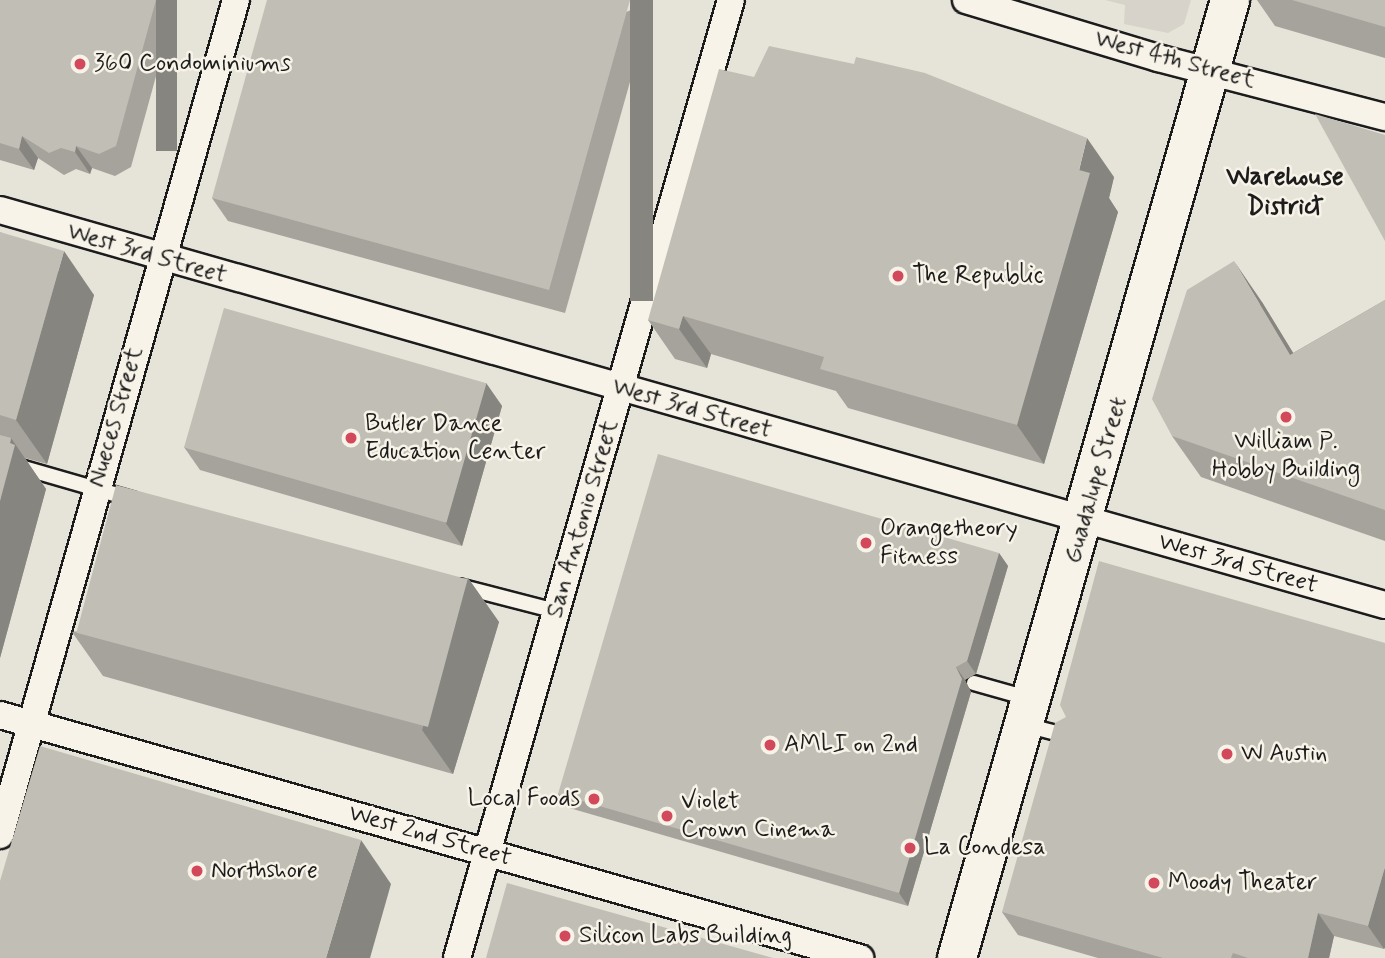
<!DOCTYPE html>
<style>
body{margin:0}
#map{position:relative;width:1385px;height:958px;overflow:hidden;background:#f7f3e8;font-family:Mynerve,sans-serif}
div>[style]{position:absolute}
.built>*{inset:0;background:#e6e3d9;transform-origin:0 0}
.green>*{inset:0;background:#d7d3cb}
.roads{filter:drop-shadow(2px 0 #1c1c1c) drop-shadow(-2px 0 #1c1c1c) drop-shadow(0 2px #1c1c1c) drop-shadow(0 -2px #1c1c1c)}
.lane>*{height:14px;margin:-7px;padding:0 7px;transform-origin:7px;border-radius:7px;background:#f7f3e8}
.street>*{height:26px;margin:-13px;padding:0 13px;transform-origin:13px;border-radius:13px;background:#f7f3e8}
.primary>*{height:38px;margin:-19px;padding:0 19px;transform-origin:19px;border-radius:19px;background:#f7f3e8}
.wall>*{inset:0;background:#a5a39c}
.shaded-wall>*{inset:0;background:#86857f;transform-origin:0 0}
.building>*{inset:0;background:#c0beb5;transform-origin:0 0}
.dots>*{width:19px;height:19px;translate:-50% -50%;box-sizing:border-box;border:4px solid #f7f3e8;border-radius:50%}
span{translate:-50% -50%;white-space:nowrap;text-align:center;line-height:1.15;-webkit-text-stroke:5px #f7f3e8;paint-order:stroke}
.street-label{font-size:24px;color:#1c1c1c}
.poi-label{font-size:24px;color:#1c1c1c}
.left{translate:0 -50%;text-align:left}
.right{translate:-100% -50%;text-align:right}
.neighbourhood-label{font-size:26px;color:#1c1c1c;font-weight:700}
</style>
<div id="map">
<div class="built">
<div style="left:0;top:0;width:1385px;height:958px"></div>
</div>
<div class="green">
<div style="clip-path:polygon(1105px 0,1191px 0,1184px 24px,1168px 33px,1124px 24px,1125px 5px)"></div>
</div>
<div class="roads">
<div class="lane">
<div style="left:0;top:461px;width:137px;rotate:16.1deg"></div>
<div style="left:459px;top:586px;width:100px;rotate:14.5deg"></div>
<div style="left:974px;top:683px;width:59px;rotate:15.7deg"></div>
<div style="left:1025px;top:725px;width:44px;rotate:14.3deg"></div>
</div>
<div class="street">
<div style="left:966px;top:0;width:201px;rotate:16.8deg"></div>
<div style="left:1158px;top:58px;width:235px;rotate:14.6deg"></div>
<div style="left:0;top:210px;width:1440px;rotate:15.92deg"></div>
<div style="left:0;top:715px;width:894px;rotate:15.78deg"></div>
<div style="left:0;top:835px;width:868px;rotate:-74.22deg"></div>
<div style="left:457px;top:958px;width:996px;rotate:-74.04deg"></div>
</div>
<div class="primary">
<div style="left:957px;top:958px;width:996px;rotate:-74.09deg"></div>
</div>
</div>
<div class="wall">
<div style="clip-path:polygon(0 0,177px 0,131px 167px,115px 176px,92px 168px,90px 174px,76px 169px,64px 175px,38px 158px,34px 170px,0 160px)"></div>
<div style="clip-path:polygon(653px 0,565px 313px,228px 221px,212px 198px)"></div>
<div style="clip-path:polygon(1257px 0,1385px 0,1385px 58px,1275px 26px)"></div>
<div style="clip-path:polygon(1114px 177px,1109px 198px,1118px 212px,1044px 464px,848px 408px,836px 391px,711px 354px,707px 368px,675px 359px,648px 320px)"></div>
<div style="clip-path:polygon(0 232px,94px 295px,47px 464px,25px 458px,46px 489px,0 658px)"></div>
<div style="clip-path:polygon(1385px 300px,1385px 541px,1201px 477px,1172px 436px,1262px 302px,1293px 353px)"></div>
<div style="clip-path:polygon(486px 383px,502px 406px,462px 546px,200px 470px,184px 447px)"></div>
<div style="clip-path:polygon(999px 553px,1008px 566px,976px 674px,965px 680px,971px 692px,908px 906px,566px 807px,558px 794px)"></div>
<div style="clip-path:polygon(468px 578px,499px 622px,453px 774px,103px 676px,72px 632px)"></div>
<div style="clip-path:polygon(1385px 643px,1384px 949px,1334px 936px,1329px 958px,1098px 958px,1018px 935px,1002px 912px)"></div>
</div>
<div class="shaded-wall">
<div style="left:156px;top:0;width:21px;height:151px"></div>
<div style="left:630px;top:0;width:23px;height:301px"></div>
<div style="clip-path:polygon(22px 136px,38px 158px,34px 170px,19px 149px)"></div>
<div style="clip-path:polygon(1087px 138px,1114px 177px,1109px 198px,1118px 212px,1044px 464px,1017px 425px)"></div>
<div style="clip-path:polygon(76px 146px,92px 168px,90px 174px,75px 152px)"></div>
<div style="clip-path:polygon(64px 251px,94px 295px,47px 464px,16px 420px)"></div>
<div style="clip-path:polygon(1234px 261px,1262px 302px,1319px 395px,1290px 355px)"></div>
<div style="clip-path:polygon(683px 316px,711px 354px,707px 368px,679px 329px)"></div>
<div style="clip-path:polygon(486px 383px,502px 406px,462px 546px,445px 522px)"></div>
<div style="clip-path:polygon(11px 438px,46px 489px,0 658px,0 501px)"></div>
<div style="clip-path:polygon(999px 553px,1008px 566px,976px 674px,967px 661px)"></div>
<div style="clip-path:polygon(468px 578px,499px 622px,453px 774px,422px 730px)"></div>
<div style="clip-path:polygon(956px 667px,965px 680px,971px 692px,908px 906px,899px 893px)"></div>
<div style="clip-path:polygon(361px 840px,391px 884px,370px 958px,326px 958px)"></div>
<div style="clip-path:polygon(1385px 867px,1385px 948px,1384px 949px,1368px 926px)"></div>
<div style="clip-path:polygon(1318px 913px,1334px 936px,1329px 958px,1308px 958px)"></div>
</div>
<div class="building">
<div style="clip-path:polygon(0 0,156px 0,116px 146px,99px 154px,76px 146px,75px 152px,61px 148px,49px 153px,22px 136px,19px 149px,0 143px)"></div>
<div style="clip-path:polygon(267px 0,630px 0,549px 290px,212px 198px)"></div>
<div style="clip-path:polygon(1292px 0,1385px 0,1385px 27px)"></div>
<div style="clip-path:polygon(769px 46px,854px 64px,856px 57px,925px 73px,1087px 138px,1079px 170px,1090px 173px,1017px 425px,820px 369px,824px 357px,683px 316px,679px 329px,648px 320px,719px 69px,754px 77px)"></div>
<div style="clip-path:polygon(1315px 114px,1385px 135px,1385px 241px)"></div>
<div style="clip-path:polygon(0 232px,64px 251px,16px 420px,0 415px)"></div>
<div style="clip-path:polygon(1234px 261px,1290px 355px,1385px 300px,1385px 510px,1172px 436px,1152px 399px,1187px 290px)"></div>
<div style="left:224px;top:308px;width:273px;height:145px;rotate:16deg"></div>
<div style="clip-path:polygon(0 435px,11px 438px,10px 443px,15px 445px,0 501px)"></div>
<div style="clip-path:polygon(658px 454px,999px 553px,967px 661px,956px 667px,962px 679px,899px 893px,558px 794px)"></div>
<div style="left:116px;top:485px;width:364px;height:153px;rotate:15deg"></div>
<div style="clip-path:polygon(1099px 561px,1385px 643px,1385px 867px,1368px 926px,1318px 913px,1308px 958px,1248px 958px,1233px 953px,1231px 958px,1163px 958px,1002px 912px,1055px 723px,1066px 717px,1060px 705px)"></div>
<div style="clip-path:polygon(40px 746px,361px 840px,326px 958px,0 958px,0 881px)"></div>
<div style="clip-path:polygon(507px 883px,773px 958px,486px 958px)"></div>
</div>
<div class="dots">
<div style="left:80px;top:64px;background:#d1495b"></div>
<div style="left:898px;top:276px;background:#d1495b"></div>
<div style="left:1286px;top:417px;background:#d1495b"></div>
<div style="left:351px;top:438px;background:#d1495b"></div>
<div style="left:866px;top:543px;background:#d1495b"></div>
<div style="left:770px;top:745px;background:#d1495b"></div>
<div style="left:1227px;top:754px;background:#d1495b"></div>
<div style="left:594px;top:799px;background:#d1495b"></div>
<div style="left:667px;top:816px;background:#d1495b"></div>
<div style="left:910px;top:848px;background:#d1495b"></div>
<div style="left:197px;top:871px;background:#d1495b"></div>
<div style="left:1154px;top:883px;background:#d1495b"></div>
<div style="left:565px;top:936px;background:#d1495b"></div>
</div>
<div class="street-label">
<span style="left:1175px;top:60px;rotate:15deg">West 4th Street</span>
<span style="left:147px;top:254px;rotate:16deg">West 3rd Street</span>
<span style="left:692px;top:409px;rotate:16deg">West 3rd Street</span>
<span style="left:116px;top:417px;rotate:-74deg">Nueces Street</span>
<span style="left:1096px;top:480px;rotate:-74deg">Guadalupe Street</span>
<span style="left:583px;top:519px;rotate:-74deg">San Antonio Street</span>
<span style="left:1238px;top:564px;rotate:16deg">West 3rd Street</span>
<span style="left:430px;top:836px;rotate:16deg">West 2nd Street</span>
</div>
<div class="poi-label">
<span class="left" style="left:94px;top:64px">360 Condominiums</span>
<span class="left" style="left:912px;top:276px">The Republic</span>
<span class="left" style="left:365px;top:438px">Butler Dance<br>Education Center</span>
<span style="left:1286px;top:456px">William P.<br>Hobby Building</span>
<span class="left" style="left:880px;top:543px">Orangetheory<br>Fitness</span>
<span class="left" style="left:784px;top:745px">AMLI on 2nd</span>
<span class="left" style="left:1241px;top:754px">W Austin</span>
<span class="right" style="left:580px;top:799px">Local Foods</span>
<span class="left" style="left:681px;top:816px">Violet<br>Crown Cinema</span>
<span class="left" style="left:924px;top:848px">La Condesa</span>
<span class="left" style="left:211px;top:871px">Northshore</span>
<span class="left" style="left:1168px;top:883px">Moody Theater</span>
<span class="left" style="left:579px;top:936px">Silicon Labs Building</span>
</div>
<div class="neighbourhood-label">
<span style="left:1285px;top:193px">Warehouse<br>District</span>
</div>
</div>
